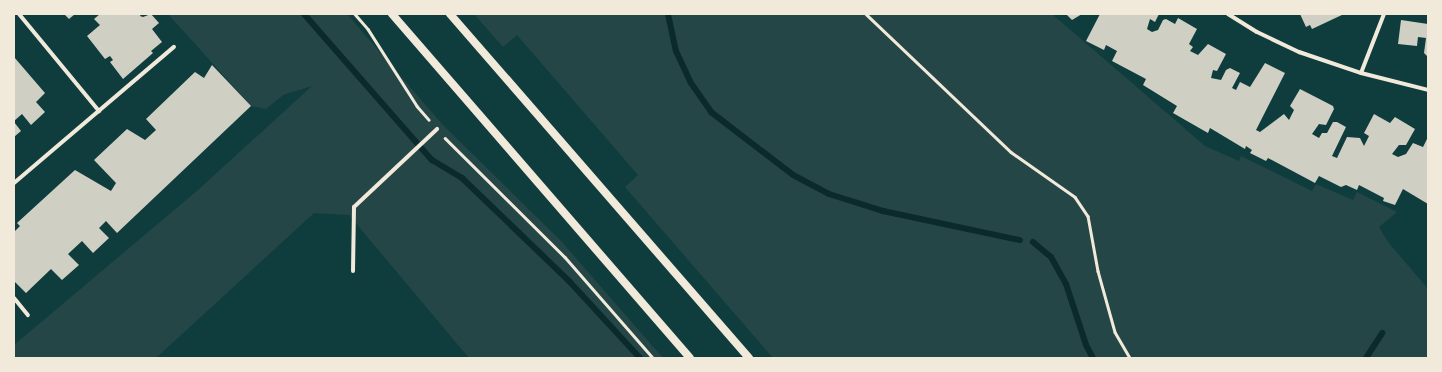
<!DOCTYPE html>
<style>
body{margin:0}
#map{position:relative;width:1442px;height:372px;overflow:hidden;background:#0f3d3e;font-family:"Golos Text",sans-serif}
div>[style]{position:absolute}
.green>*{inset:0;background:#244646}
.stream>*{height:6px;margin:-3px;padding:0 3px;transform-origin:3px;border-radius:3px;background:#0a2a2b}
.building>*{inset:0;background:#cfcfc3}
.path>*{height:2.5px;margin:-1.25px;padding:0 1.25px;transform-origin:1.25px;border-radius:1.25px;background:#f1e9da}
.minor>*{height:4px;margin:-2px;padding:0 2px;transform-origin:2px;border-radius:2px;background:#f1e9da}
.secondary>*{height:8px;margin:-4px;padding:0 4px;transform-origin:4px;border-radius:4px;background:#f1e9da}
span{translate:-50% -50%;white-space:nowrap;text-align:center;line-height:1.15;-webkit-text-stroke:3px #f1e9da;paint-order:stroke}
.frame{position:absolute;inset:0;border:15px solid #f1e9da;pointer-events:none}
</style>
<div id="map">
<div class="green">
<div style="clip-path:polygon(168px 14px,347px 14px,442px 124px,561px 241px,663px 358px,469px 358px,349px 215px,314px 213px,156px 358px,14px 358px,14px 345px,198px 190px,312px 86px,283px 95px,266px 109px,251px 106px)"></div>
<div style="clip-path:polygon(474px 14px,1052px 14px,1205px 146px,1239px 161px,1241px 156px,1312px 191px,1316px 184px,1353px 200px,1357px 192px,1397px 212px,1379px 227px,1388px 242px,1428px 289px,1428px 358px,773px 358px,625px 187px,638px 175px,517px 35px,503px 47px)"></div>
</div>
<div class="stream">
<div style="left:304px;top:14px;width:194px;rotate:48.8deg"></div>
<div style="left:432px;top:160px;width:35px;rotate:31deg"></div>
<div style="left:462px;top:178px;width:149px;rotate:43.9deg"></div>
<div style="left:569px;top:281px;width:105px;rotate:47.3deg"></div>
<div style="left:668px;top:14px;width:38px;rotate:78deg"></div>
<div style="left:676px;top:51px;width:35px;rotate:65deg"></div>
<div style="left:691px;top:83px;width:35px;rotate:55deg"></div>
<div style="left:711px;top:112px;width:103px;rotate:37.5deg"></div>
<div style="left:793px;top:175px;width:41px;rotate:27.8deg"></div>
<div style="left:829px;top:194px;width:57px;rotate:17.5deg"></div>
<div style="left:883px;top:211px;width:140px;rotate:12deg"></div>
<div style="left:1033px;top:242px;width:23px;rotate:40deg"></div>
<div style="left:1051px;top:257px;width:31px;rotate:61deg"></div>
<div style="left:1066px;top:284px;width:64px;rotate:71.8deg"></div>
<div style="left:1086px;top:345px;width:15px;rotate:62deg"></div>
<div style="left:1366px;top:358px;width:30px;rotate:-57deg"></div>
</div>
<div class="building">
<div style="clip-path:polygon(64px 14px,75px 14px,69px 19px)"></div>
<div style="clip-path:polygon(100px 14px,141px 14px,140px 16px,143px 17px,151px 14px,159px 23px,152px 29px,162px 42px,151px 51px,153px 53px,123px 79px,110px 62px,113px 60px,110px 56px,105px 59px,87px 36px,100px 25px,94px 19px)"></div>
<div style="clip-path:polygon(1066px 14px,1082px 14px,1072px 20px)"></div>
<div style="clip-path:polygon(1100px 14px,1159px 14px,1155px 22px,1150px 19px,1147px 29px,1152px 32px,1158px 30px,1163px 20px,1166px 19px,1175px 24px,1178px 18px,1197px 29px,1189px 44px,1193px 47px,1190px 51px,1198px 55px,1208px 44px,1226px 54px,1217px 71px,1213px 70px,1211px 78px,1221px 80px,1226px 70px,1230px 68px,1240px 73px,1232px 88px,1236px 90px,1240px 82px,1250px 87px,1265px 63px,1285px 73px,1256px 130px,1260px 132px,1284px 114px,1289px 120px,1294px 110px,1290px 106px,1300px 89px,1333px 106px,1334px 109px,1326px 125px,1319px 124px,1312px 134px,1319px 138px,1322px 133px,1327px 133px,1333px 122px,1337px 122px,1346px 127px,1332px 156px,1337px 158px,1347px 137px,1360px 138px,1364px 146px,1369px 136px,1364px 133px,1374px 114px,1390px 123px,1395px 117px,1415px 129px,1406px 145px,1399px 145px,1392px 154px,1398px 157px,1406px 154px,1413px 143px,1423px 147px,1428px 137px,1428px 204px,1403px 189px,1395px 205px,1383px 201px,1384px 198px,1359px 185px,1357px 190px,1346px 185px,1341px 187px,1319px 176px,1315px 183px,1268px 158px,1266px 161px,1250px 153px,1252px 150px,1246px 146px,1245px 149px,1210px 128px,1208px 133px,1173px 113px,1177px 106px,1143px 85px,1146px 79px,1112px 61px,1117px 51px,1106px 45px,1104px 50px,1086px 41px)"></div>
<div style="clip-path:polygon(1300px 14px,1344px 14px,1312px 29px,1310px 25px,1306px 27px)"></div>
<div style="clip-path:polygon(1401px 20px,1428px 24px,1428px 57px,1424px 53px,1426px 38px,1418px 37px,1417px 46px,1398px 44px)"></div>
<div style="clip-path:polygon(14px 57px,45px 93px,36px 102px,45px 112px,31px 125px,22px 114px,14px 121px)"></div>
<div style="clip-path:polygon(212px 65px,251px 106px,117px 233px,106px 221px,99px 228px,109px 238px,93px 253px,82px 241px,68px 254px,79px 265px,62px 280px,51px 269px,26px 293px,14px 281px,14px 232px,20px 226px,17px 223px,75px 170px,111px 191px,116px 183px,94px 160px,127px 129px,145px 140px,156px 130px,146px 119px,195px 72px,204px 78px)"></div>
<div style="clip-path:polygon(14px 122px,21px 131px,14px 137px)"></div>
</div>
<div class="path">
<div style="left:355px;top:14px;width:20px;rotate:49deg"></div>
<div style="left:368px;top:29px;width:91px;rotate:57.5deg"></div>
<div style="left:417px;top:106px;width:18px;rotate:49deg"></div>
<div style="left:866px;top:14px;width:200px;rotate:43.6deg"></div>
<div style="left:1011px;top:152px;width:78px;rotate:35.1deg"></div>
<div style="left:1075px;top:197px;width:23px;rotate:56deg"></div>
<div style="left:1088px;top:216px;width:56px;rotate:79.7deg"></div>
<div style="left:1098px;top:271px;width:63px;rotate:74.4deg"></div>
<div style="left:1115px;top:332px;width:30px;rotate:60deg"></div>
<div style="left:445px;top:138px;width:169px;rotate:44.8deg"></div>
<div style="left:565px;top:257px;width:134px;rotate:48.9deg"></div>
</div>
<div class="minor">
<div style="left:19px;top:14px;width:126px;rotate:50.5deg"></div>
<div style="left:1228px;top:14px;width:34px;rotate:32deg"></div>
<div style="left:1257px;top:32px;width:47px;rotate:25.5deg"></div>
<div style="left:1299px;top:52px;width:65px;rotate:18.7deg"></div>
<div style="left:1361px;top:73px;width:69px;rotate:14.2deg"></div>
<div style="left:1361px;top:73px;width:63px;rotate:-68.7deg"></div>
<div style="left:14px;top:183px;width:210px;rotate:-40.4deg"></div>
<div style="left:353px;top:271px;width:64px;rotate:-89.1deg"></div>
<div style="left:354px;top:207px;width:114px;rotate:-43.2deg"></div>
<div style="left:14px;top:298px;width:22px;rotate:51deg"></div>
</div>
<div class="secondary">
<div style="left:392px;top:14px;width:455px;rotate:49.1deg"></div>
<div style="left:450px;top:14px;width:456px;rotate:49deg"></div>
</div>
<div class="frame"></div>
</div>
